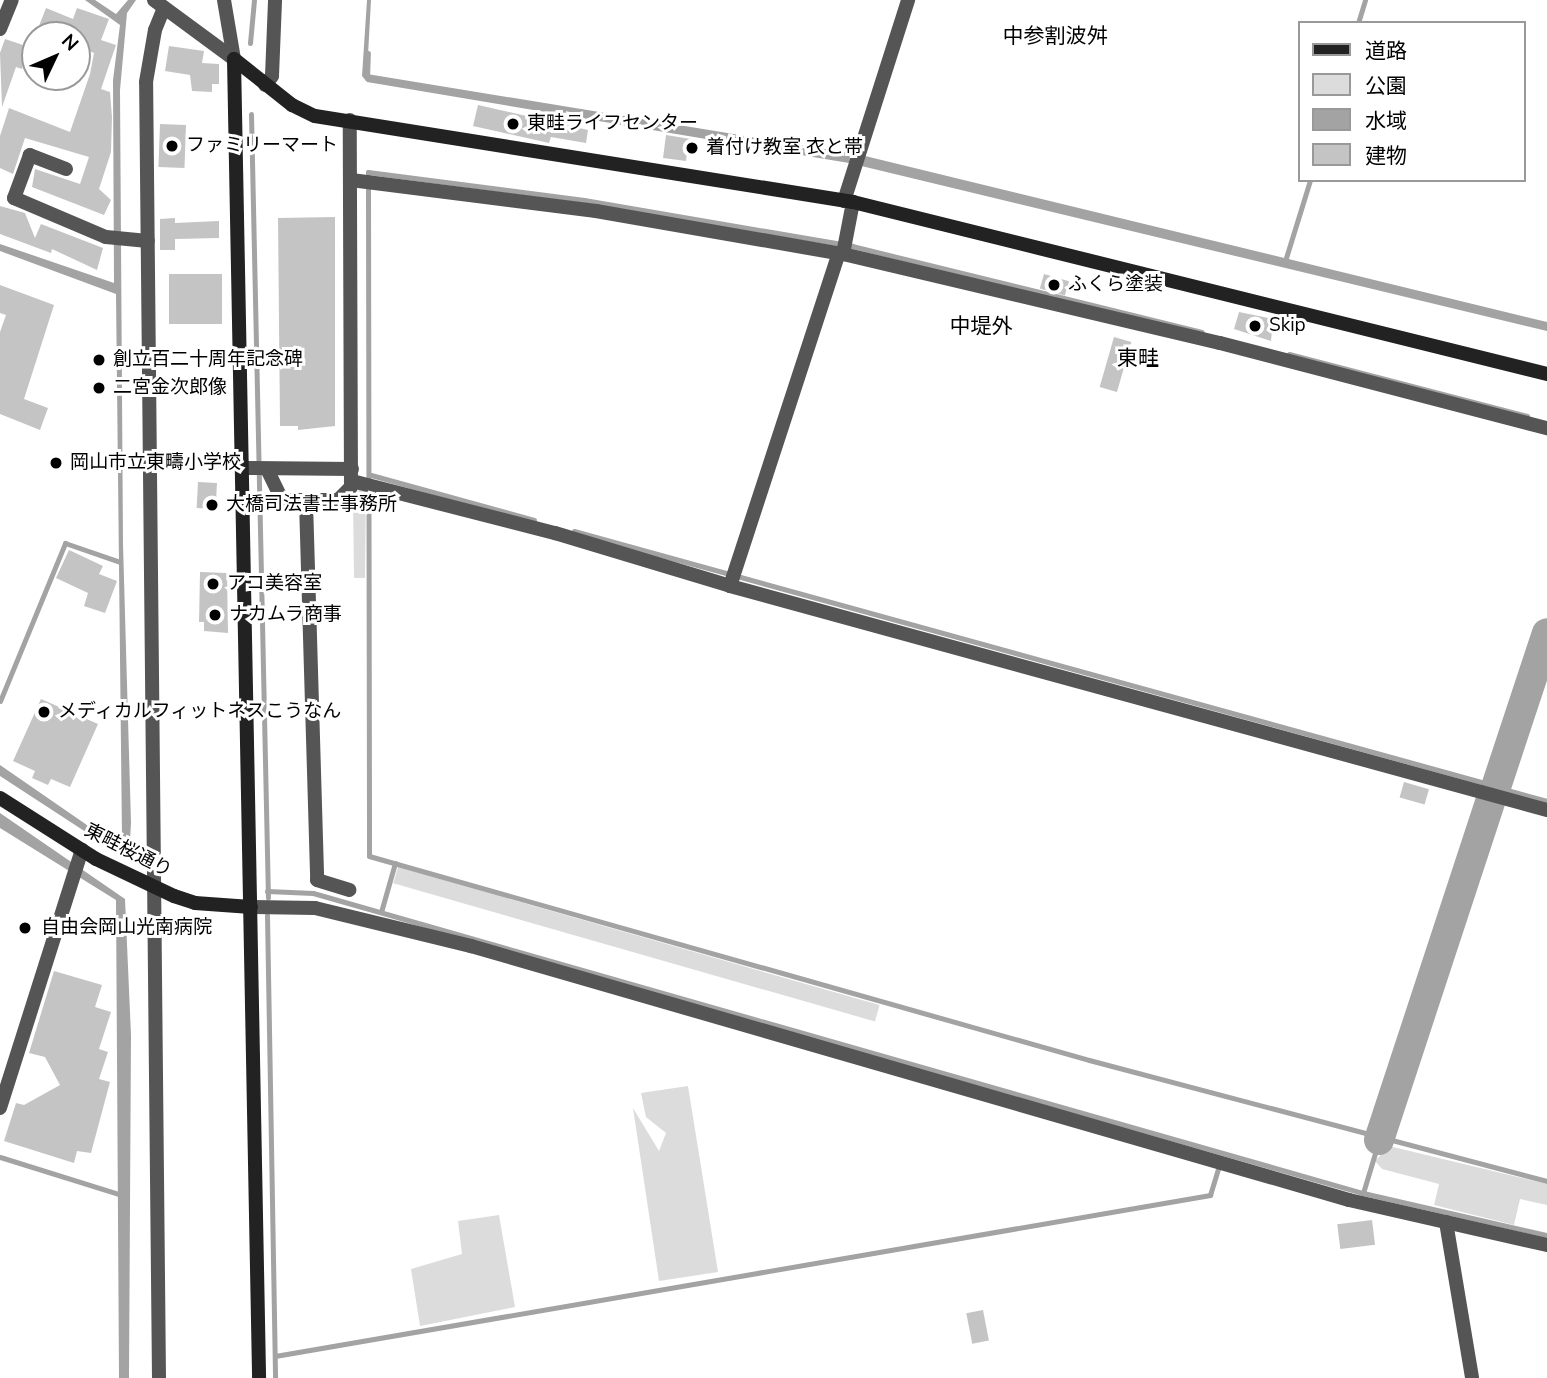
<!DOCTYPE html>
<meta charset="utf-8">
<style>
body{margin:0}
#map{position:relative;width:1547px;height:1378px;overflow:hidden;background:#fff;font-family:"Nunito Sans","Noto Sans JP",sans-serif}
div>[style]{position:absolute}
.green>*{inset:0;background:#dcdcdc;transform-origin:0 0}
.water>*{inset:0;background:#a3a3a3}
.stream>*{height:5px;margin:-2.5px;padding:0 2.5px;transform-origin:2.5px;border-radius:2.5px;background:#a3a3a3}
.river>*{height:30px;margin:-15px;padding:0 15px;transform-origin:15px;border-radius:15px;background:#a3a3a3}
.building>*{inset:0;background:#c4c4c4;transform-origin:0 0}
.street>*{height:14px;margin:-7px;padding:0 7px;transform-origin:7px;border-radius:7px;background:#555}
.secondary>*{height:14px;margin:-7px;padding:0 7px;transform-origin:7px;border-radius:7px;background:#222}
.dots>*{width:19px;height:19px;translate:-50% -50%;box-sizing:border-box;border:4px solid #fff;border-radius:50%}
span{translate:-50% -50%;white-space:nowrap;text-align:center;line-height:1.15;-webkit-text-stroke:6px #fff;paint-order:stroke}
.poi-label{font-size:19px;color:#000}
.left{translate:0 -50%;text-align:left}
.street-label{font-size:19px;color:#000}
.neighbourhood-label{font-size:21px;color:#000}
.legend{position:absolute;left:1298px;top:21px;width:228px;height:161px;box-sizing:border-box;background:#fff;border:2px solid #999;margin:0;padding:9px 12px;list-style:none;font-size:21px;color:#000}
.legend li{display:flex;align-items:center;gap:14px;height:35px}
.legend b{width:35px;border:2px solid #999}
.north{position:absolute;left:21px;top:21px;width:70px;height:70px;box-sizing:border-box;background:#fff;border:2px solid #999;border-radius:50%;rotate:46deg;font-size:19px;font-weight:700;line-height:28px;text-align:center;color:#000}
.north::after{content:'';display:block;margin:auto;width:24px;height:32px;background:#000;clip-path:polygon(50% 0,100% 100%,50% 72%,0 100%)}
</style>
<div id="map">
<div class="green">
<div style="clip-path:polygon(359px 490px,366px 491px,365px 578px,354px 578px,353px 498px)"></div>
<div style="left:398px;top:867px;width:501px;height:17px;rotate:16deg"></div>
<div style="clip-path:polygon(688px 1086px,718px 1272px,659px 1281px,633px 1108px,659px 1151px,666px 1133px,646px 1117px,641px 1093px)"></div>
<div style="clip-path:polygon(1389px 1146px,1547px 1184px,1547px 1205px,1520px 1199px,1514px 1225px,1434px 1205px,1439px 1184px,1382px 1169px,1375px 1161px)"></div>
<div style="clip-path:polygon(499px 1215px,515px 1307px,420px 1326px,411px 1269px,462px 1254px,458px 1221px)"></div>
</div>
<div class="water">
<div style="clip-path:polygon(85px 0,95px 0,116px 14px,128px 0,136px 0,127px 13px,120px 90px,123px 544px,131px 823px,130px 840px,118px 853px,0 776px,0 765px,113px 843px,122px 838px,116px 294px,0 251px,0 244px,114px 283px,113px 80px,120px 25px)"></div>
<div style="clip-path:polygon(367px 0,371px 0,367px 74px,861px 155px,1547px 322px,1547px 331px,849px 163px,367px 82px,362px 76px)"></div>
<div style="clip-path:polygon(0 813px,125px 899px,131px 1035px,129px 1378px,119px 1378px,116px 900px,0 828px)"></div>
</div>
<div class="stream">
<div style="left:1358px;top:23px;width:24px;rotate:-73deg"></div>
<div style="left:250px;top:43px;width:43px;rotate:-84.7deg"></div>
<div style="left:367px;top:78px;width:25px;rotate:-88deg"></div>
<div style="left:251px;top:114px;width:784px;rotate:88.76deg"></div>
<div style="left:368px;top:176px;width:4px;rotate:-90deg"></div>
<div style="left:368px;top:172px;width:218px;rotate:7.4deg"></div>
<div style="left:584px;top:200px;width:272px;rotate:9.7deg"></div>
<div style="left:852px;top:246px;width:360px;rotate:13.8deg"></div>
<div style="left:368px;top:188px;width:668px;rotate:89.91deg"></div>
<div style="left:369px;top:856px;width:748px;rotate:15.82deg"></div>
<div style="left:1089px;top:1060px;width:474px;rotate:14.8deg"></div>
<div style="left:1285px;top:261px;width:85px;rotate:-72.8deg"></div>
<div style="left:1289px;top:354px;width:246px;rotate:14.6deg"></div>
<div style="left:371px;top:475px;width:169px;rotate:15.4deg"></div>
<div style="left:574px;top:531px;width:957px;rotate:15.46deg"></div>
<div style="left:0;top:701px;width:171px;rotate:-67.6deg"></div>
<div style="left:65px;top:543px;width:58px;rotate:19.1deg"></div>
<div style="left:1496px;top:787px;width:53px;rotate:15.4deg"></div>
<div style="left:267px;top:891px;width:46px;rotate:2.5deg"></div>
<div style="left:313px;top:893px;width:1092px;rotate:15.95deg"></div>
<div style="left:1363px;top:1193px;width:189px;rotate:12.9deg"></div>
<div style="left:381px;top:912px;width:51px;rotate:-74.1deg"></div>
<div style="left:267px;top:915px;width:463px;rotate:89deg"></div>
<div style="left:0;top:1157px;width:128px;rotate:17.3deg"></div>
<div style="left:1363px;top:1193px;width:55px;rotate:-73.2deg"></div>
<div style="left:275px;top:1356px;width:949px;rotate:-9.77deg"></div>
<div style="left:1210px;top:1195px;width:28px;rotate:-73deg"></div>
</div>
<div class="river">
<div style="left:1495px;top:790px;width:165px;rotate:-71.7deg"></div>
<div style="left:1379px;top:1140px;width:355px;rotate:-71.8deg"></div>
</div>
<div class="building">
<div style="clip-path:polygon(46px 8px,73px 19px,77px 8px,109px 19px,101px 40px,116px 45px,101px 89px,110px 92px,112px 117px,111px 152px,99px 189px,111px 200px,104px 215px,32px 187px,35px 169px,80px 184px,89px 157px,25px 138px,13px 174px,0 168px,0 136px,9px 108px,70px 132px,90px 74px,94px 53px,77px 46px,77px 35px,37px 31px)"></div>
<div style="clip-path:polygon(5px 39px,29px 47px,22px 69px,16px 67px,2px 107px,0 53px)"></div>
<div style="clip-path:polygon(169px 46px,204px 51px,202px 63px,219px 64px,219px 84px,212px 84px,212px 92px,192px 91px,190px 75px,165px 71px)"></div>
<div style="clip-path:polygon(478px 105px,588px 130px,586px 143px,551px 137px,549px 143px,473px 126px)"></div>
<div style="left:160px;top:124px;width:26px;height:43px;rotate:2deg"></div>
<div style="clip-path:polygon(666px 135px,697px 140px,695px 155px,687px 153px,686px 161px,663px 158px)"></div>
<div style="clip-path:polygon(0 206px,25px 213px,35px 238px,41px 224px,103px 248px,97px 270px,52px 249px,51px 253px,0 234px)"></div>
<div style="clip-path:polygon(335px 217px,335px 426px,298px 430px,298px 426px,280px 426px,278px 218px)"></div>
<div style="clip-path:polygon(175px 218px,175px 223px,219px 221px,219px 238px,175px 239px,175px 250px,160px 250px,160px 219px)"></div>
<div style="left:169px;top:274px;width:53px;height:50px"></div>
<div style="left:1044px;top:274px;width:26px;height:15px;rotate:16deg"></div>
<div style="clip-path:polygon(0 285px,54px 305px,24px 399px,48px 408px,40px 430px,0 414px,0 332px,6px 315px,0 313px)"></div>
<div style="clip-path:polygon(1239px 312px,1273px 319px,1271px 341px,1234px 329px)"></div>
<div style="left:1114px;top:337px;width:18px;height:52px;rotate:16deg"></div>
<div style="left:198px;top:482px;width:19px;height:26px;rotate:3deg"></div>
<div style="clip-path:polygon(69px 550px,103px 566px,99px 574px,117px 581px,105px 613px,84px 606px,88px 593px,56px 578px)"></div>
<div style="clip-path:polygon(200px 572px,227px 573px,228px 633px,204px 631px,204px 622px,199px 622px)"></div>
<div style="clip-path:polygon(41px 699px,98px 724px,70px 787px,51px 779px,48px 785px,32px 778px,35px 771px,13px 761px)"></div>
<div style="left:1404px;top:782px;width:26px;height:16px;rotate:16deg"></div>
<div style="clip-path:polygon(54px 971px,102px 985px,95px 1007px,111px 1012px,99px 1049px,108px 1052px,99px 1079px,110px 1082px,91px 1153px,77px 1151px,74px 1163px,4px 1141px,16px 1103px,24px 1105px,60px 1085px,45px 1057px,29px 1053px)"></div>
<div style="left:1372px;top:1220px;width:25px;height:35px;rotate:83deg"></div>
<div style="left:983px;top:1310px;width:31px;height:17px;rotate:79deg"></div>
</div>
<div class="street">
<div style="left:154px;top:0;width:99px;rotate:36.4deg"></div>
<div style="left:224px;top:0;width:60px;rotate:80.4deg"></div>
<div style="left:0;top:29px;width:31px;rotate:-68deg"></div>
<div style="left:265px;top:85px;width:11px;rotate:-52deg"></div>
<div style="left:272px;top:76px;width:76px;rotate:-87.7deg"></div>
<div style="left:66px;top:169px;width:39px;rotate:-159deg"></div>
<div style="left:30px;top:155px;width:46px;rotate:110.4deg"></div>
<div style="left:14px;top:198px;width:100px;rotate:23deg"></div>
<div style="left:106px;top:237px;width:42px;rotate:5.4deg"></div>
<div style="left:351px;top:180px;width:247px;rotate:7.2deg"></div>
<div style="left:596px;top:211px;width:251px;rotate:9.9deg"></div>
<div style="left:843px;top:254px;width:387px;rotate:13.3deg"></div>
<div style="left:1220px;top:343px;width:338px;rotate:14.6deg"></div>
<div style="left:844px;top:201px;width:211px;rotate:-72.3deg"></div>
<div style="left:843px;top:254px;width:53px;rotate:-79.1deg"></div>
<div style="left:243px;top:468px;width:109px;rotate:0.5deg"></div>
<div style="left:267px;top:469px;width:34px;rotate:64deg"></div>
<div style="left:282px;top:500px;width:56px"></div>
<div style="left:338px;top:500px;width:18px;rotate:-45deg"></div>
<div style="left:351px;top:487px;width:367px;rotate:-90.2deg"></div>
<div style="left:352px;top:481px;width:210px;rotate:14.4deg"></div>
<div style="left:555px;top:533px;width:183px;rotate:16.8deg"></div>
<div style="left:730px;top:586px;width:847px;rotate:15.33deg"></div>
<div style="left:306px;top:502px;width:378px;rotate:88.3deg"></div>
<div style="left:317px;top:880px;width:34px;rotate:17deg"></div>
<div style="left:730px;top:586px;width:350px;rotate:-71.9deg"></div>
<div style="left:251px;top:907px;width:64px;rotate:0.9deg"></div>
<div style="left:315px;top:908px;width:161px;rotate:13.7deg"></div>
<div style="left:471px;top:946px;width:914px;rotate:16.13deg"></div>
<div style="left:1349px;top:1200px;width:203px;rotate:12.8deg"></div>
<div style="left:0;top:1108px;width:271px;rotate:-72.4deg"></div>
<div style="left:1446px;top:1222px;width:158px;rotate:80.5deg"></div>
<div style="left:159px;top:1378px;width:1296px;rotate:-90.57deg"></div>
<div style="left:146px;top:82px;width:53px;rotate:-80.2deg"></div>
<div style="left:155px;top:30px;width:24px;rotate:-68deg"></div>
</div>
<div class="secondary">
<div style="left:234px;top:59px;width:74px;rotate:38.4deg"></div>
<div style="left:292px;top:105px;width:25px;rotate:26deg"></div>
<div style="left:315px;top:116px;width:545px;rotate:9.08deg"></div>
<div style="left:853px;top:202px;width:715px;rotate:13.92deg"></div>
<div style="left:234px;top:59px;width:1319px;rotate:88.91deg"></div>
<div style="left:0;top:798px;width:114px;rotate:32.4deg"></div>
<div style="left:96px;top:859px;width:86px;rotate:25.4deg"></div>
<div style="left:174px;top:896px;width:22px;rotate:18deg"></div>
<div style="left:195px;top:903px;width:56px;rotate:4.1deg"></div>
</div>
<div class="dots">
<div style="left:513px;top:124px;background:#000"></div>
<div style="left:172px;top:146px;background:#000"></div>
<div style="left:692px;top:148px;background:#000"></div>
<div style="left:1054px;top:285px;background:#000"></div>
<div style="left:1255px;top:326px;background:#000"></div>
<div style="left:99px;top:360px;background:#000"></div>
<div style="left:99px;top:388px;background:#000"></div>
<div style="left:56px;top:463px;background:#000"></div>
<div style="left:212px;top:505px;background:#000"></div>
<div style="left:213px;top:584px;background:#000"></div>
<div style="left:215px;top:615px;background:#000"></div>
<div style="left:44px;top:712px;background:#000"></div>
<div style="left:25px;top:928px;background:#000"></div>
</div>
<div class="poi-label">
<span class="left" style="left:527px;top:124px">東畦ライフセンター</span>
<span class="left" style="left:186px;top:146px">ファミリーマート</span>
<span class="left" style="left:706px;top:148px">着付け教室 衣と帯</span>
<span class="left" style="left:1068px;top:285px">ふくら塗装</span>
<span class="left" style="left:1269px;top:326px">Skip</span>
<span class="left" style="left:113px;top:360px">創立百二十周年記念碑</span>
<span class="left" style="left:113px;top:388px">二宮金次郎像</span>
<span class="left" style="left:70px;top:463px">岡山市立東疇小学校</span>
<span class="left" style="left:226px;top:505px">大橋司法書士事務所</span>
<span class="left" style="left:227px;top:584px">アコ美容室</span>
<span class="left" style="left:229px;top:615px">ナカムラ商事</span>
<span class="left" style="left:58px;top:712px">メディカルフィットネスこうなん</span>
<span class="left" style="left:41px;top:928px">自由会岡山光南病院</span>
</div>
<div class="street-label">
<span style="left:128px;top:851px;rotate:27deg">東畦桜通り</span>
</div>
<div class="neighbourhood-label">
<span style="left:1055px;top:36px">中参割波舛</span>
<span style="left:981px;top:326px">中堤外</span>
<span style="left:1138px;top:358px">東畦</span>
</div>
<ul class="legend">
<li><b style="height:9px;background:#222"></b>道路</li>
<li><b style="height:19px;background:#dcdcdc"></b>公園</li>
<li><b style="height:19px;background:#a3a3a3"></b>水域</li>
<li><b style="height:19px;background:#c4c4c4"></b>建物</li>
</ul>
<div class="north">N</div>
</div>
